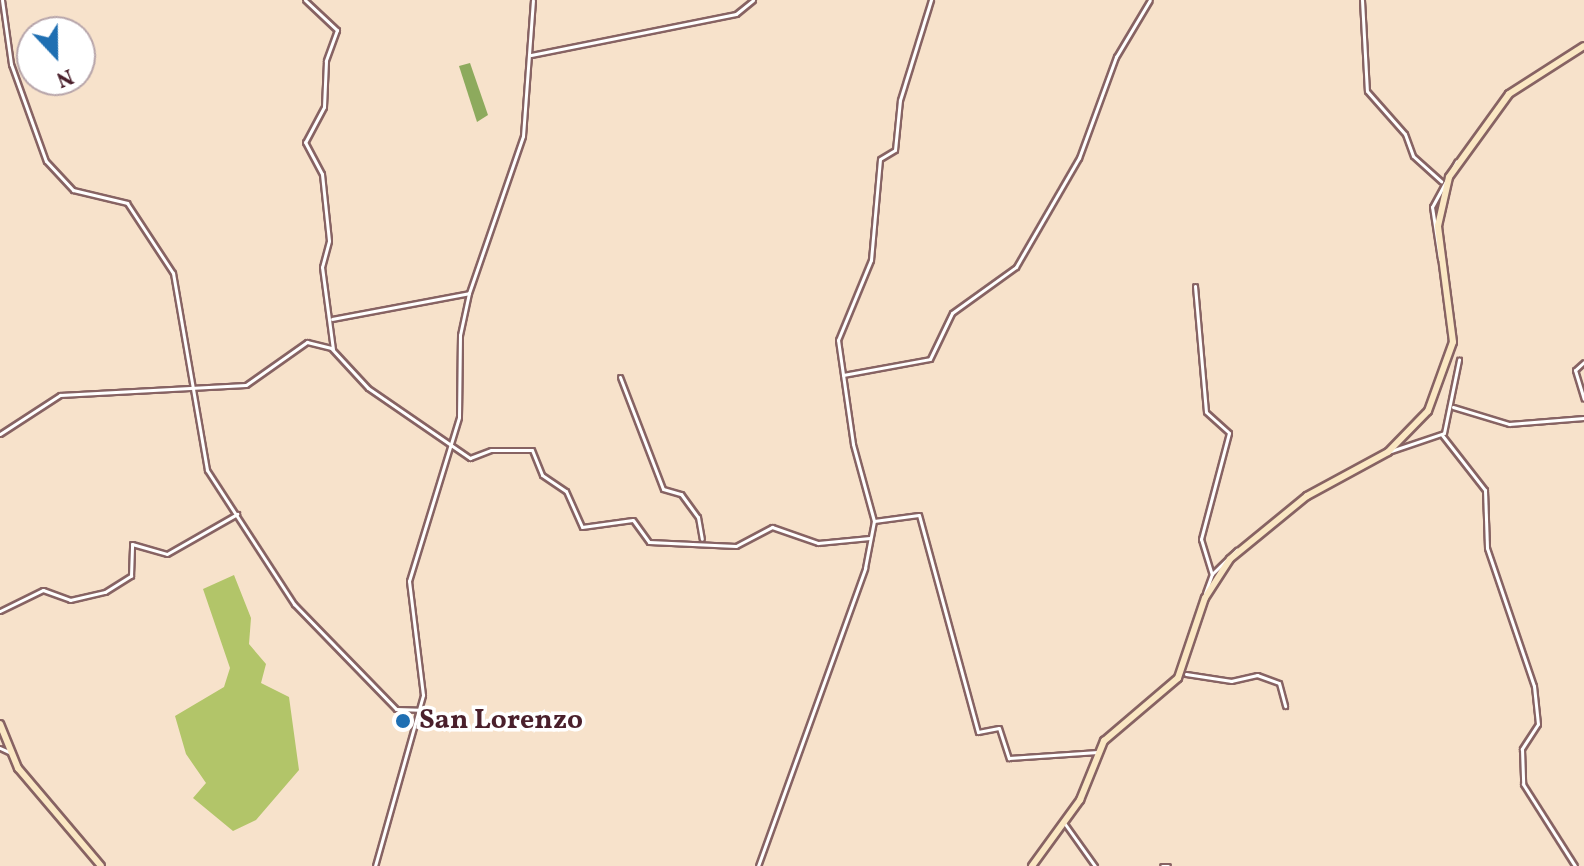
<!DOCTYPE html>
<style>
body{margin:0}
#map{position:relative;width:1584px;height:866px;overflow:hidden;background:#f7e2cb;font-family:Vollkorn,serif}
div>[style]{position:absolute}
.green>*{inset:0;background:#b2c569}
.forest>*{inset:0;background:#8daa5d}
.roads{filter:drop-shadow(2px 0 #876363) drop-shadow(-2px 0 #876363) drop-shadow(0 2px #876363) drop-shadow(0 -2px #876363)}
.street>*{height:3px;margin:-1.5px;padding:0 1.5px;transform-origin:1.5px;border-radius:1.5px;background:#fff}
.secondary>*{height:6px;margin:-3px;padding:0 3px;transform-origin:3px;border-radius:3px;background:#fae7c3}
.dots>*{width:22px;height:22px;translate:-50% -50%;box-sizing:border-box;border:4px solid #fff;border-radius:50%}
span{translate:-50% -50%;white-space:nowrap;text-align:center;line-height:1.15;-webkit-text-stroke:7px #fff;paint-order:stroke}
.poi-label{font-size:28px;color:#4a1f2b;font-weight:700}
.left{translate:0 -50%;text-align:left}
.north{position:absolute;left:16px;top:16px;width:80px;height:80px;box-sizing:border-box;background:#fff;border:2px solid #b7a5aa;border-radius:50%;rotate:158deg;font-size:22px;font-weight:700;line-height:32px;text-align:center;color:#4a1f2b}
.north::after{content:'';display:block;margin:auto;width:28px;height:36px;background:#1f6fb2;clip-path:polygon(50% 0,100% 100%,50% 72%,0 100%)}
</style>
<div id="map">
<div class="green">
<div style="clip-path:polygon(234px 575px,251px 618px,249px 644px,266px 664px,261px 683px,289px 697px,299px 770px,256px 820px,233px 831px,193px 798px,206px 783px,186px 754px,175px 716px,224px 687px,230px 668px,203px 589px)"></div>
</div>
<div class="forest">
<div style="clip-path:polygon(470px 63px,488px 115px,477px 122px,459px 66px)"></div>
</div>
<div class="roads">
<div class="street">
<div style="left:2px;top:0;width:65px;rotate:82deg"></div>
<div style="left:11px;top:64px;width:103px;rotate:70.2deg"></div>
<div style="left:46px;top:161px;width:40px;rotate:47deg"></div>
<div style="left:73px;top:190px;width:56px;rotate:13.5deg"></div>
<div style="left:127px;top:203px;width:84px;rotate:56.7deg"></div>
<div style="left:173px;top:273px;width:200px;rotate:80.2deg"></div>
<div style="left:207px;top:470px;width:160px;rotate:57deg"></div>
<div style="left:294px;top:604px;width:146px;rotate:45.8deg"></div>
<div style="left:396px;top:709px;width:23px;rotate:2deg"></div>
<div style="left:305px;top:0;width:44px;rotate:43.2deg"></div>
<div style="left:337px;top:30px;width:33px;rotate:110deg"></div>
<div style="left:326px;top:61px;width:46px;rotate:92.5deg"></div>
<div style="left:324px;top:107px;width:40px;rotate:118deg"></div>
<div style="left:305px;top:142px;width:36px;rotate:62deg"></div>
<div style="left:322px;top:174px;width:67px;rotate:84deg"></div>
<div style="left:329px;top:241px;width:27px;rotate:105deg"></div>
<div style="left:322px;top:267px;width:83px;rotate:82.4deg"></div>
<div style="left:1362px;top:0;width:91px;rotate:86.9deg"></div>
<div style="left:1367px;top:91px;width:57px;rotate:48.5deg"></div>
<div style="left:1405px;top:134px;width:23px;rotate:70deg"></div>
<div style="left:1413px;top:156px;width:38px;rotate:42deg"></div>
<div style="left:531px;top:55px;width:209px;rotate:-11.3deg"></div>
<div style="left:736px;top:14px;width:22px;rotate:-39deg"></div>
<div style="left:1440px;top:259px;width:53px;rotate:-98.7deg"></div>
<div style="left:1432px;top:207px;width:52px;rotate:-61.5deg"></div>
<div style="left:1195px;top:286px;width:126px;rotate:85deg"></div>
<div style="left:1206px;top:412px;width:31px;rotate:42deg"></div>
<div style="left:1229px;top:433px;width:110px;rotate:104.8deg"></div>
<div style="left:1201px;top:539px;width:37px;rotate:73deg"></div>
<div style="left:1212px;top:574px;width:35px;rotate:-44deg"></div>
<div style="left:332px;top:319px;width:139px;rotate:-10.7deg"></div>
<div style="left:1584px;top:362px;width:12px;rotate:138deg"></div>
<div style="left:1575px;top:370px;width:30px;rotate:73deg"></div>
<div style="left:843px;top:375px;width:88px;rotate:-10.4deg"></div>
<div style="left:930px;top:359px;width:51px;rotate:-64.4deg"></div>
<div style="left:952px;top:313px;width:79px;rotate:-35.7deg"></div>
<div style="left:1016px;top:267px;width:126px;rotate:-60deg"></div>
<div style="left:1079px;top:158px;width:108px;rotate:-69.9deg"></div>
<div style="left:1116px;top:57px;width:66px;rotate:-59.2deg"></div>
<div style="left:620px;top:377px;width:120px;rotate:69deg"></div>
<div style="left:663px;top:489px;width:19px;rotate:16deg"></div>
<div style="left:681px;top:494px;width:29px;rotate:54deg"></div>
<div style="left:698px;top:517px;width:22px;rotate:80deg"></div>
<div style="left:1453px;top:407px;width:59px;rotate:16.9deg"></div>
<div style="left:1509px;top:424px;width:75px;rotate:-4.6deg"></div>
<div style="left:0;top:434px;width:72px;rotate:-33deg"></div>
<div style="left:60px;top:395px;width:186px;rotate:-3.1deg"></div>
<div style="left:246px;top:385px;width:75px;rotate:-35.2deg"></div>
<div style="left:307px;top:342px;width:25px;rotate:14deg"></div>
<div style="left:331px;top:348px;width:54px;rotate:47.2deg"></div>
<div style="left:368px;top:388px;width:124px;rotate:34.5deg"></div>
<div style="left:470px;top:458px;width:22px;rotate:-21deg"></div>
<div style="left:491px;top:450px;width:41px"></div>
<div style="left:532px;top:450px;width:27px;rotate:68deg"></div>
<div style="left:542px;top:475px;width:29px;rotate:34deg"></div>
<div style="left:566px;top:491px;width:39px;rotate:66deg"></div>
<div style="left:582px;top:527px;width:51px;rotate:-7.8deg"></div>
<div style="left:633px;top:520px;width:27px;rotate:54deg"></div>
<div style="left:649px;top:542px;width:87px;rotate:2.6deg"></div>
<div style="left:736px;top:546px;width:41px;rotate:-27.8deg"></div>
<div style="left:772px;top:527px;width:49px;rotate:19.2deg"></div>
<div style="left:818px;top:543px;width:52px;rotate:-5.5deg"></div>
<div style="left:1442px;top:435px;width:70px;rotate:52deg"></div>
<div style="left:1485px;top:490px;width:58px;rotate:88deg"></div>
<div style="left:1487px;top:548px;width:146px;rotate:71.2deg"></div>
<div style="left:1534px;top:686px;width:38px;rotate:84deg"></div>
<div style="left:1538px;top:724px;width:30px;rotate:123deg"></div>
<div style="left:1522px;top:749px;width:35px;rotate:88deg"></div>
<div style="left:1523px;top:784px;width:97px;rotate:57.6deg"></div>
<div style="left:1388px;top:452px;width:59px;rotate:-18.7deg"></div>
<div style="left:1444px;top:433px;width:75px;rotate:-78.4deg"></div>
<div style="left:874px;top:521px;width:45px;rotate:-7.6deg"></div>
<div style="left:919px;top:515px;width:225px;rotate:74.8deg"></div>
<div style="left:978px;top:732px;width:21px;rotate:-11deg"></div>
<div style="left:999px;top:728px;width:32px;rotate:72deg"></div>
<div style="left:1009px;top:758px;width:89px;rotate:-3.9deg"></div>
<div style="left:1205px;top:593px;width:20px;rotate:-70deg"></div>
<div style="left:0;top:611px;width:48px;rotate:-26deg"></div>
<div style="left:43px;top:590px;width:29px;rotate:20deg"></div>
<div style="left:70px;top:600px;width:36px;rotate:-13deg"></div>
<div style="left:105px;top:592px;width:31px;rotate:-32deg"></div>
<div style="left:131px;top:576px;width:32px;rotate:-88deg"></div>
<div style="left:132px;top:544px;width:36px;rotate:16deg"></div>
<div style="left:167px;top:554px;width:81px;rotate:-29.7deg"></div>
<div style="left:1186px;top:674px;width:46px;rotate:8.8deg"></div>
<div style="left:1231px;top:681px;width:27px;rotate:-13deg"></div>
<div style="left:1257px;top:675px;width:23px;rotate:20deg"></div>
<div style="left:1279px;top:683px;width:24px;rotate:75deg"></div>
<div style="left:0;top:748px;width:10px;rotate:24deg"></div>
<div style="left:1065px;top:824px;width:52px;rotate:54.5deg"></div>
<div style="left:375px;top:866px;width:178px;rotate:-74.3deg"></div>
<div style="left:423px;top:695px;width:115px;rotate:-97deg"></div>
<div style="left:409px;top:581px;width:171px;rotate:-73deg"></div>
<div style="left:459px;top:417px;width:82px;rotate:-89.3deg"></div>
<div style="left:460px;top:335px;width:43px;rotate:-77.9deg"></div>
<div style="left:469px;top:293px;width:166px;rotate:-71deg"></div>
<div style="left:523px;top:136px;width:136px;rotate:-85.8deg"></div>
<div style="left:758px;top:866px;width:317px;rotate:-70.2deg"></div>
<div style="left:865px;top:568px;width:48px;rotate:-79.2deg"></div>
<div style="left:874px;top:521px;width:80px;rotate:-105.3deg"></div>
<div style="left:853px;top:444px;width:105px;rotate:-98.2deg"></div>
<div style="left:838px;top:340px;width:87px;rotate:-67.6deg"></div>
<div style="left:871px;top:260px;width:101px;rotate:-84.9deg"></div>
<div style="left:880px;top:159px;width:17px;rotate:-31deg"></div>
<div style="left:895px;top:150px;width:50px;rotate:-84.3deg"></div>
<div style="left:900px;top:100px;width:105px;rotate:-72.8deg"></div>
<div style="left:1162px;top:866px;width:6px"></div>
</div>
<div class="secondary">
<div style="left:0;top:724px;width:48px;rotate:67.8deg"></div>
<div style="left:18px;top:768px;width:128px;rotate:49.7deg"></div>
<div style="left:1032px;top:866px;width:82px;rotate:-54deg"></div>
<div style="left:1080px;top:800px;width:64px;rotate:-67.9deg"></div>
<div style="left:1104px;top:741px;width:97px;rotate:-40.4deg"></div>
<div style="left:1178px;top:678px;width:84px;rotate:-71.4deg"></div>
<div style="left:1205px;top:598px;width:46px;rotate:-57.3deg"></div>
<div style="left:1230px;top:559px;width:99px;rotate:-39.3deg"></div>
<div style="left:1307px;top:496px;width:92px;rotate:-28.5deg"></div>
<div style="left:1388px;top:452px;width:57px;rotate:-45.7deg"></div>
<div style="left:1428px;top:411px;width:73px;rotate:-70.1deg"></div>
<div style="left:1453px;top:342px;width:117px;rotate:-97.4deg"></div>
<div style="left:1438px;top:226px;width:50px;rotate:-77.3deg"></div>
<div style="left:1449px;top:177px;width:102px;rotate:-54.1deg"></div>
<div style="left:1509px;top:94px;width:89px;rotate:-32.6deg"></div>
</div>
</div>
<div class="dots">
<div style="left:403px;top:721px;background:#1f6fb2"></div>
</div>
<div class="poi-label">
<span class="left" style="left:419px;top:721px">San Lorenzo</span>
</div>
<div class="north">N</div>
</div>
